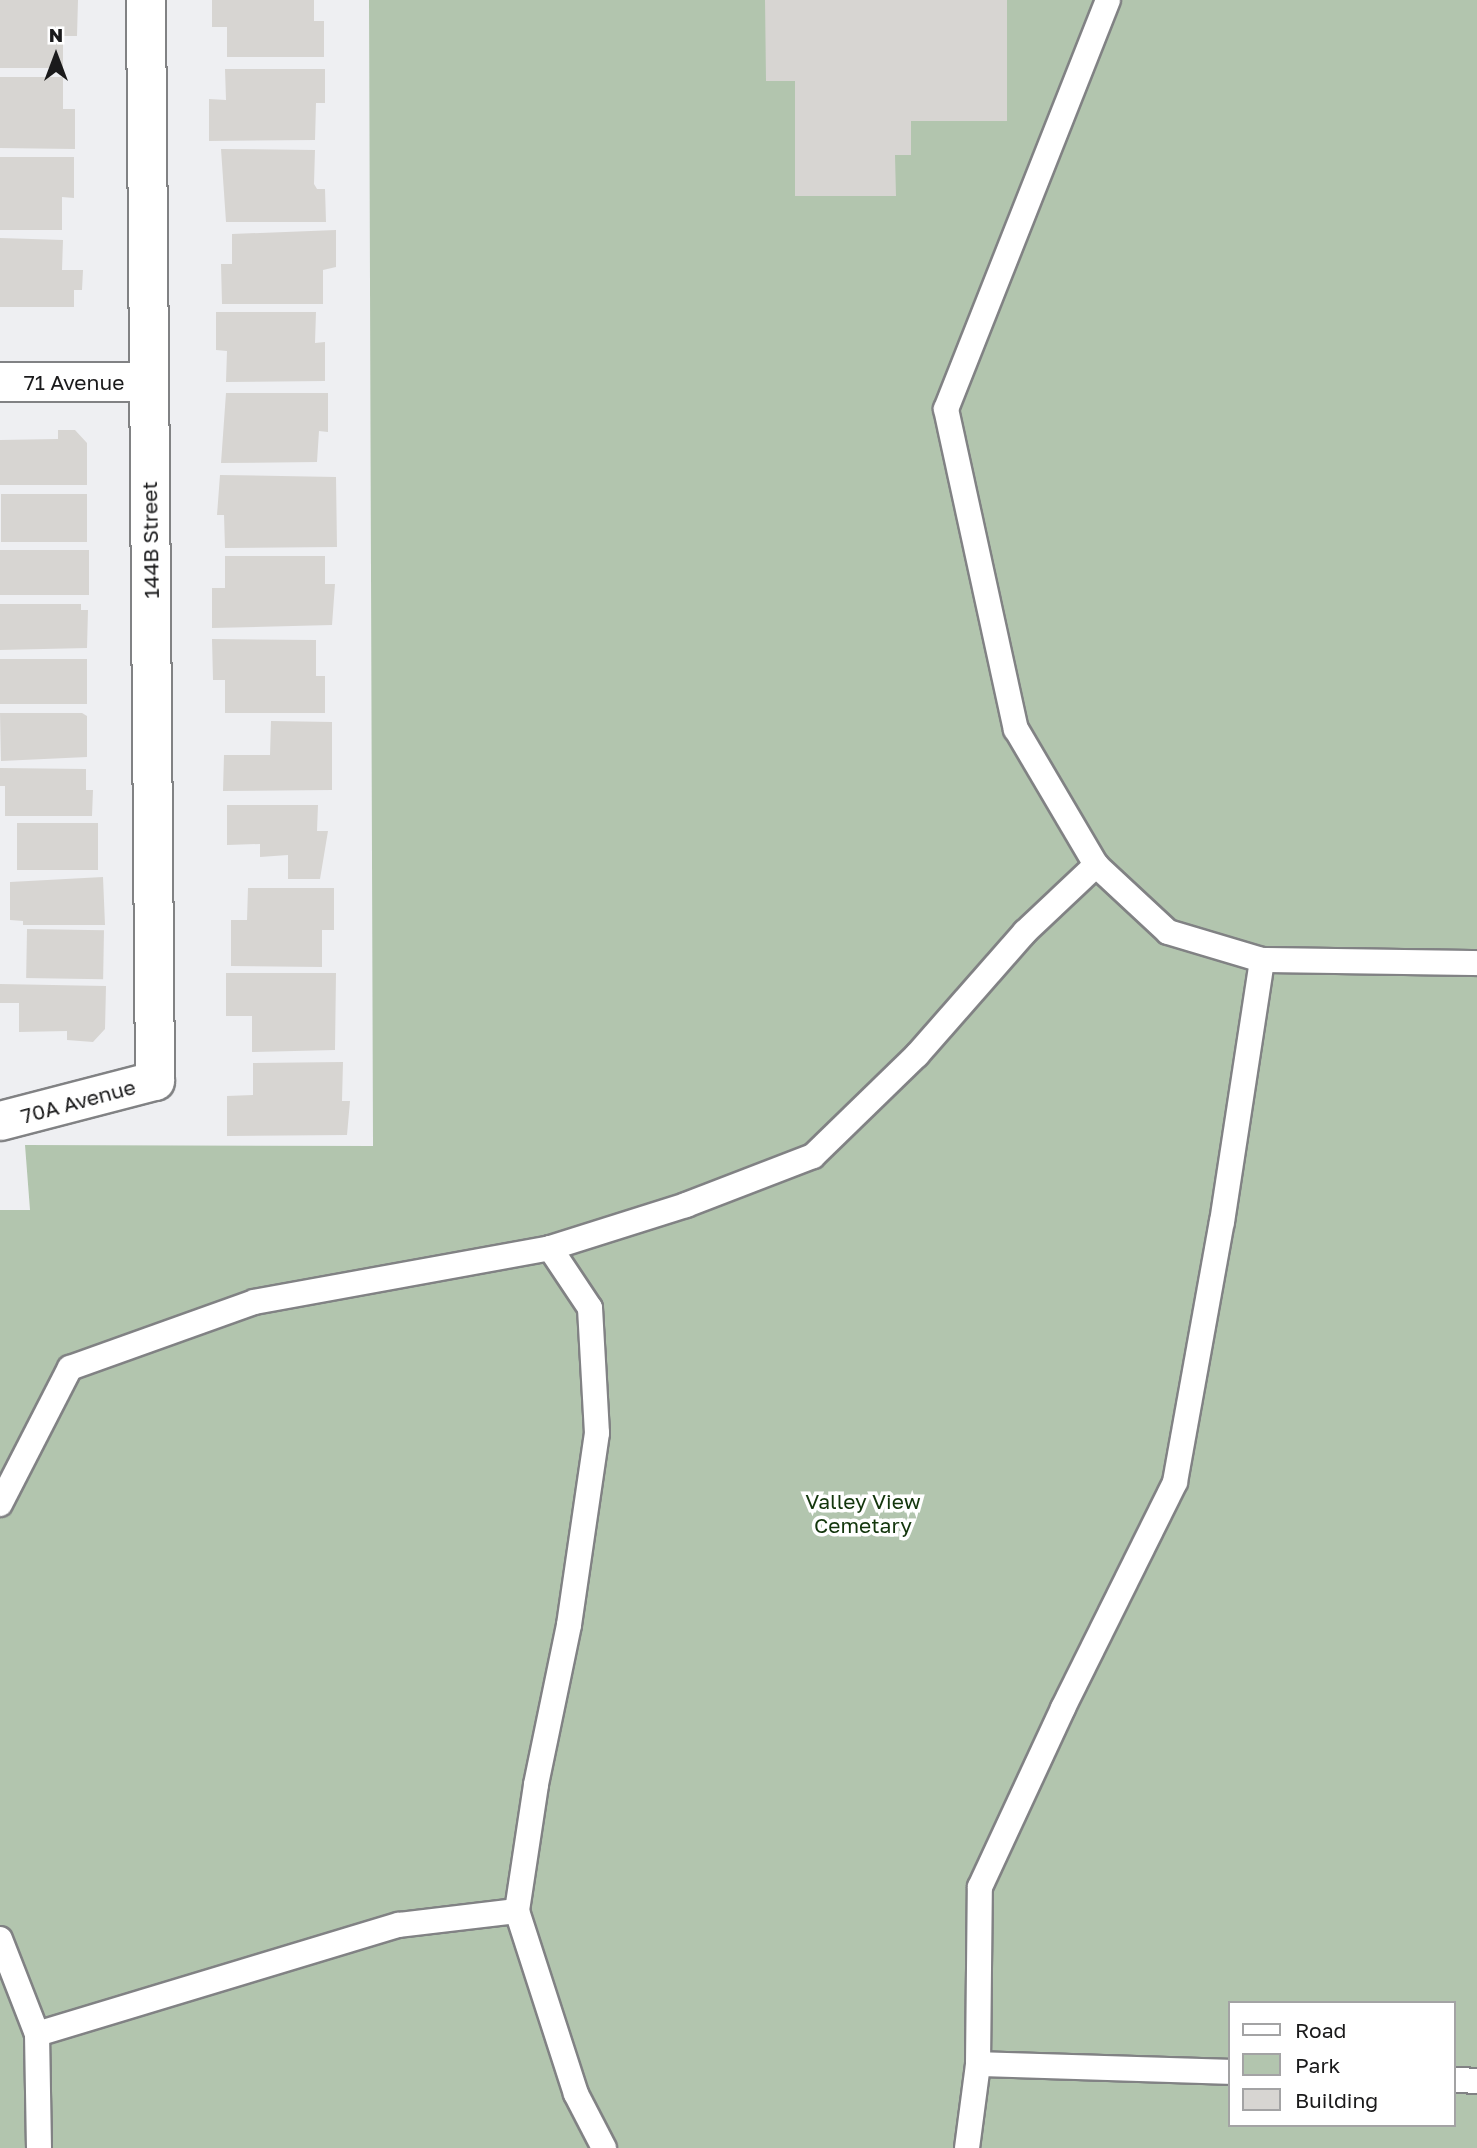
<!DOCTYPE html>
<style>
body{margin:0}
#map{position:relative;width:1477px;height:2148px;overflow:hidden;background:#eeeff2;font-family:"Golos Text",sans-serif}
div>[style]{position:absolute}
.green>*{inset:0;background:#b2c5ae}
.building>*{inset:0;background:#d7d5d2;transform-origin:0 0}
.roads{filter:drop-shadow(2px 0 #818284) drop-shadow(-2px 0 #818284) drop-shadow(0 2px #818284) drop-shadow(0 -2px #818284)}
.lane>*{height:24px;margin:-12px;padding:0 12px;transform-origin:12px;border-radius:12px;background:#fff}
.street>*{height:38px;margin:-19px;padding:0 19px;transform-origin:19px;border-radius:19px;background:#fff}
span{translate:-50% -50%;white-space:nowrap;text-align:center;line-height:1.15;-webkit-text-stroke:7px #fff;paint-order:stroke}
.street-label{font-size:21px;color:#1a1a1b}
.park-label{font-size:21px;color:#13360c}
.legend{position:absolute;left:1228px;top:2001px;width:228px;height:126px;box-sizing:border-box;background:#fff;border:2px solid #a3a3a4;margin:0;padding:9px 12px;list-style:none;font-size:21px;color:#1a1a1b}
.legend li{display:flex;align-items:center;gap:14px;height:35px}
.legend b{width:35px;border:2px solid #a3a3a4}
.north{position:absolute;left:21px;top:21px;width:70px;height:70px;-webkit-text-stroke:5px #fff;paint-order:stroke;rotate:0deg;font-size:19px;font-weight:700;line-height:28px;text-align:center;color:#1a1a1b}
.north::after{content:'';display:block;margin:auto;width:24px;height:32px;background:#1a1a1b;clip-path:polygon(50% 0,100% 100%,50% 72%,0 100%)}
</style>
<div id="map">
<div class="green">
<div style="clip-path:polygon(evenodd,369px 0,1477px 0,1477px 2148px,0 2148px,0 1210px,30px 1210px,25px 1145px,373px 1146px,369px 0,1230px 2003px,1454px 2003px,1454px 2125px,1230px 2125px,1230px 2003px)"></div>
</div>
<div class="building">
<div style="clip-path:polygon(0 0,78px 0,77px 36px,63px 36px,63px 68px,0 68px)"></div>
<div style="clip-path:polygon(212px 0,314px 0,314px 21px,324px 21px,324px 57px,227px 57px,227px 27px,212px 27px)"></div>
<div style="clip-path:polygon(765px 0,1007px 0,1007px 121px,911px 121px,911px 155px,895px 155px,896px 196px,795px 196px,795px 81px,766px 81px)"></div>
<div style="clip-path:polygon(225px 69px,325px 69px,325px 103px,316px 103px,315px 140px,209px 141px,209px 99px,226px 100px)"></div>
<div style="clip-path:polygon(0 77px,63px 77px,63px 109px,75px 109px,75px 149px,0 148px)"></div>
<div style="clip-path:polygon(221px 149px,315px 150px,314px 184px,317px 189px,325px 189px,326px 222px,226px 222px)"></div>
<div style="clip-path:polygon(0 157px,74px 157px,74px 198px,62px 197px,62px 230px,0 230px)"></div>
<div style="clip-path:polygon(336px 230px,336px 267px,323px 270px,323px 304px,222px 304px,221px 264px,232px 264px,232px 234px)"></div>
<div style="clip-path:polygon(0 238px,63px 240px,62px 270px,83px 270px,82px 290px,74px 290px,74px 307px,0 307px)"></div>
<div style="clip-path:polygon(216px 312px,316px 312px,315px 343px,325px 342px,325px 381px,226px 382px,227px 351px,216px 350px)"></div>
<div style="clip-path:polygon(226px 393px,328px 393px,328px 432px,319px 431px,317px 462px,221px 463px)"></div>
<div style="clip-path:polygon(58px 430px,75px 430px,87px 443px,87px 485px,0 485px,0 440px,58px 439px)"></div>
<div style="clip-path:polygon(220px 475px,336px 477px,337px 547px,225px 548px,224px 515px,217px 515px)"></div>
<div style="left:1px;top:494px;width:86px;height:48px"></div>
<div style="left:0;top:550px;width:89px;height:45px"></div>
<div style="clip-path:polygon(225px 556px,325px 556px,325px 584px,335px 584px,332px 625px,212px 628px,212px 588px,225px 588px)"></div>
<div style="clip-path:polygon(0 604px,81px 604px,81px 610px,88px 610px,87px 648px,0 650px)"></div>
<div style="clip-path:polygon(212px 639px,316px 640px,316px 676px,325px 676px,325px 713px,225px 713px,225px 680px,213px 680px)"></div>
<div style="left:0;top:659px;width:87px;height:45px"></div>
<div style="clip-path:polygon(0 713px,82px 713px,87px 716px,87px 757px,1px 761px)"></div>
<div style="clip-path:polygon(271px 721px,332px 722px,332px 790px,223px 791px,224px 755px,270px 755px)"></div>
<div style="clip-path:polygon(0 768px,86px 769px,86px 790px,93px 790px,92px 816px,5px 816px,5px 786px,0 786px)"></div>
<div style="clip-path:polygon(227px 805px,318px 805px,317px 831px,328px 831px,320px 879px,288px 879px,288px 855px,260px 857px,260px 844px,227px 845px)"></div>
<div style="left:17px;top:823px;width:81px;height:47px"></div>
<div style="clip-path:polygon(103px 877px,105px 925px,23px 925px,23px 921px,10px 920px,10px 882px)"></div>
<div style="clip-path:polygon(248px 888px,334px 888px,334px 930px,322px 930px,322px 967px,231px 966px,231px 920px,247px 920px)"></div>
<div style="left:27px;top:929px;width:77px;height:49px;rotate:1deg"></div>
<div style="clip-path:polygon(226px 973px,336px 973px,335px 1050px,252px 1052px,252px 1016px,226px 1016px)"></div>
<div style="clip-path:polygon(0 984px,106px 986px,105px 1029px,93px 1042px,67px 1040px,67px 1031px,19px 1032px,19px 1003px,0 1003px)"></div>
<div style="clip-path:polygon(343px 1062px,342px 1101px,350px 1101px,347px 1135px,227px 1136px,227px 1096px,253px 1095px,253px 1063px)"></div>
</div>
<div class="roads">
<div class="lane">
<div style="left:1108px;top:0;width:440px;rotate:111.6deg"></div>
<div style="left:946px;top:409px;width:328px;rotate:77.7deg"></div>
<div style="left:1016px;top:729px;width:158px;rotate:59.5deg"></div>
<div style="left:1096px;top:865px;width:98px;rotate:42.9deg"></div>
<div style="left:1168px;top:932px;width:98px;rotate:16.6deg"></div>
<div style="left:1262px;top:960px;width:215px;rotate:0.8deg"></div>
<div style="left:550px;top:1248px;width:72px;rotate:56.3deg"></div>
<div style="left:590px;top:1308px;width:125px;rotate:86.8deg"></div>
<div style="left:597px;top:1433px;width:194px;rotate:98.3deg"></div>
<div style="left:569px;top:1625px;width:163px;rotate:101.7deg"></div>
<div style="left:536px;top:1785px;width:127px;rotate:98.6deg"></div>
<div style="left:517px;top:1911px;width:192px;rotate:72.1deg"></div>
<div style="left:576px;top:2094px;width:61px;rotate:62.6deg"></div>
<div style="left:0;top:1504px;width:153px;rotate:-62.8deg"></div>
<div style="left:70px;top:1368px;width:195px;rotate:-19.7deg"></div>
<div style="left:254px;top:1302px;width:301px;rotate:-10.3deg"></div>
<div style="left:550px;top:1248px;width:143px;rotate:-17.5deg"></div>
<div style="left:686px;top:1205px;width:136px;rotate:-21.1deg"></div>
<div style="left:813px;top:1156px;width:145px;rotate:-44.2deg"></div>
<div style="left:917px;top:1055px;width:164px;rotate:-48.7deg"></div>
<div style="left:1025px;top:932px;width:98px;rotate:-43.3deg"></div>
<div style="left:0;top:1939px;width:102px;rotate:68.7deg"></div>
<div style="left:37px;top:2034px;width:114px;rotate:89deg"></div>
<div style="left:37px;top:2034px;width:378px;rotate:-16.8deg"></div>
<div style="left:399px;top:1925px;width:119px;rotate:-6.8deg"></div>
<div style="left:978px;top:2064px;width:252px;rotate:1.8deg"></div>
<div style="left:1454px;top:2080px;width:23px;rotate:2deg"></div>
<div style="left:967px;top:2148px;width:85px;rotate:-82.5deg"></div>
<div style="left:978px;top:2064px;width:177px;rotate:-89.4deg"></div>
<div style="left:980px;top:1887px;width:197px;rotate:-65.1deg"></div>
<div style="left:1063px;top:1708px;width:252px;rotate:-63.6deg"></div>
<div style="left:1175px;top:1482px;width:264px;rotate:-79.8deg"></div>
<div style="left:1222px;top:1222px;width:265px;rotate:-81.3deg"></div>
</div>
<div class="street">
<div style="left:0;top:382px;width:148px"></div>
<div style="left:0;top:1121px;width:160px;rotate:-14.5deg"></div>
<div style="left:155px;top:1081px;width:1081px;rotate:-90.48deg"></div>
</div>
</div>
<div class="street-label">
<span style="left:74px;top:382px">71 Avenue</span>
<span style="left:150px;top:540px;rotate:-91deg">144B Street</span>
<span style="left:78px;top:1101px;rotate:-15deg">70A Avenue</span>
</div>
<div class="park-label">
<span style="left:863px;top:1513px">Valley View<br>Cemetary</span>
</div>
<ul class="legend">
<li><b style="height:9px;background:#fff"></b>Road</li>
<li><b style="height:19px;background:#b2c5ae"></b>Park</li>
<li><b style="height:19px;background:#d7d5d2"></b>Building</li>
</ul>
<div class="north">N</div>
</div>
